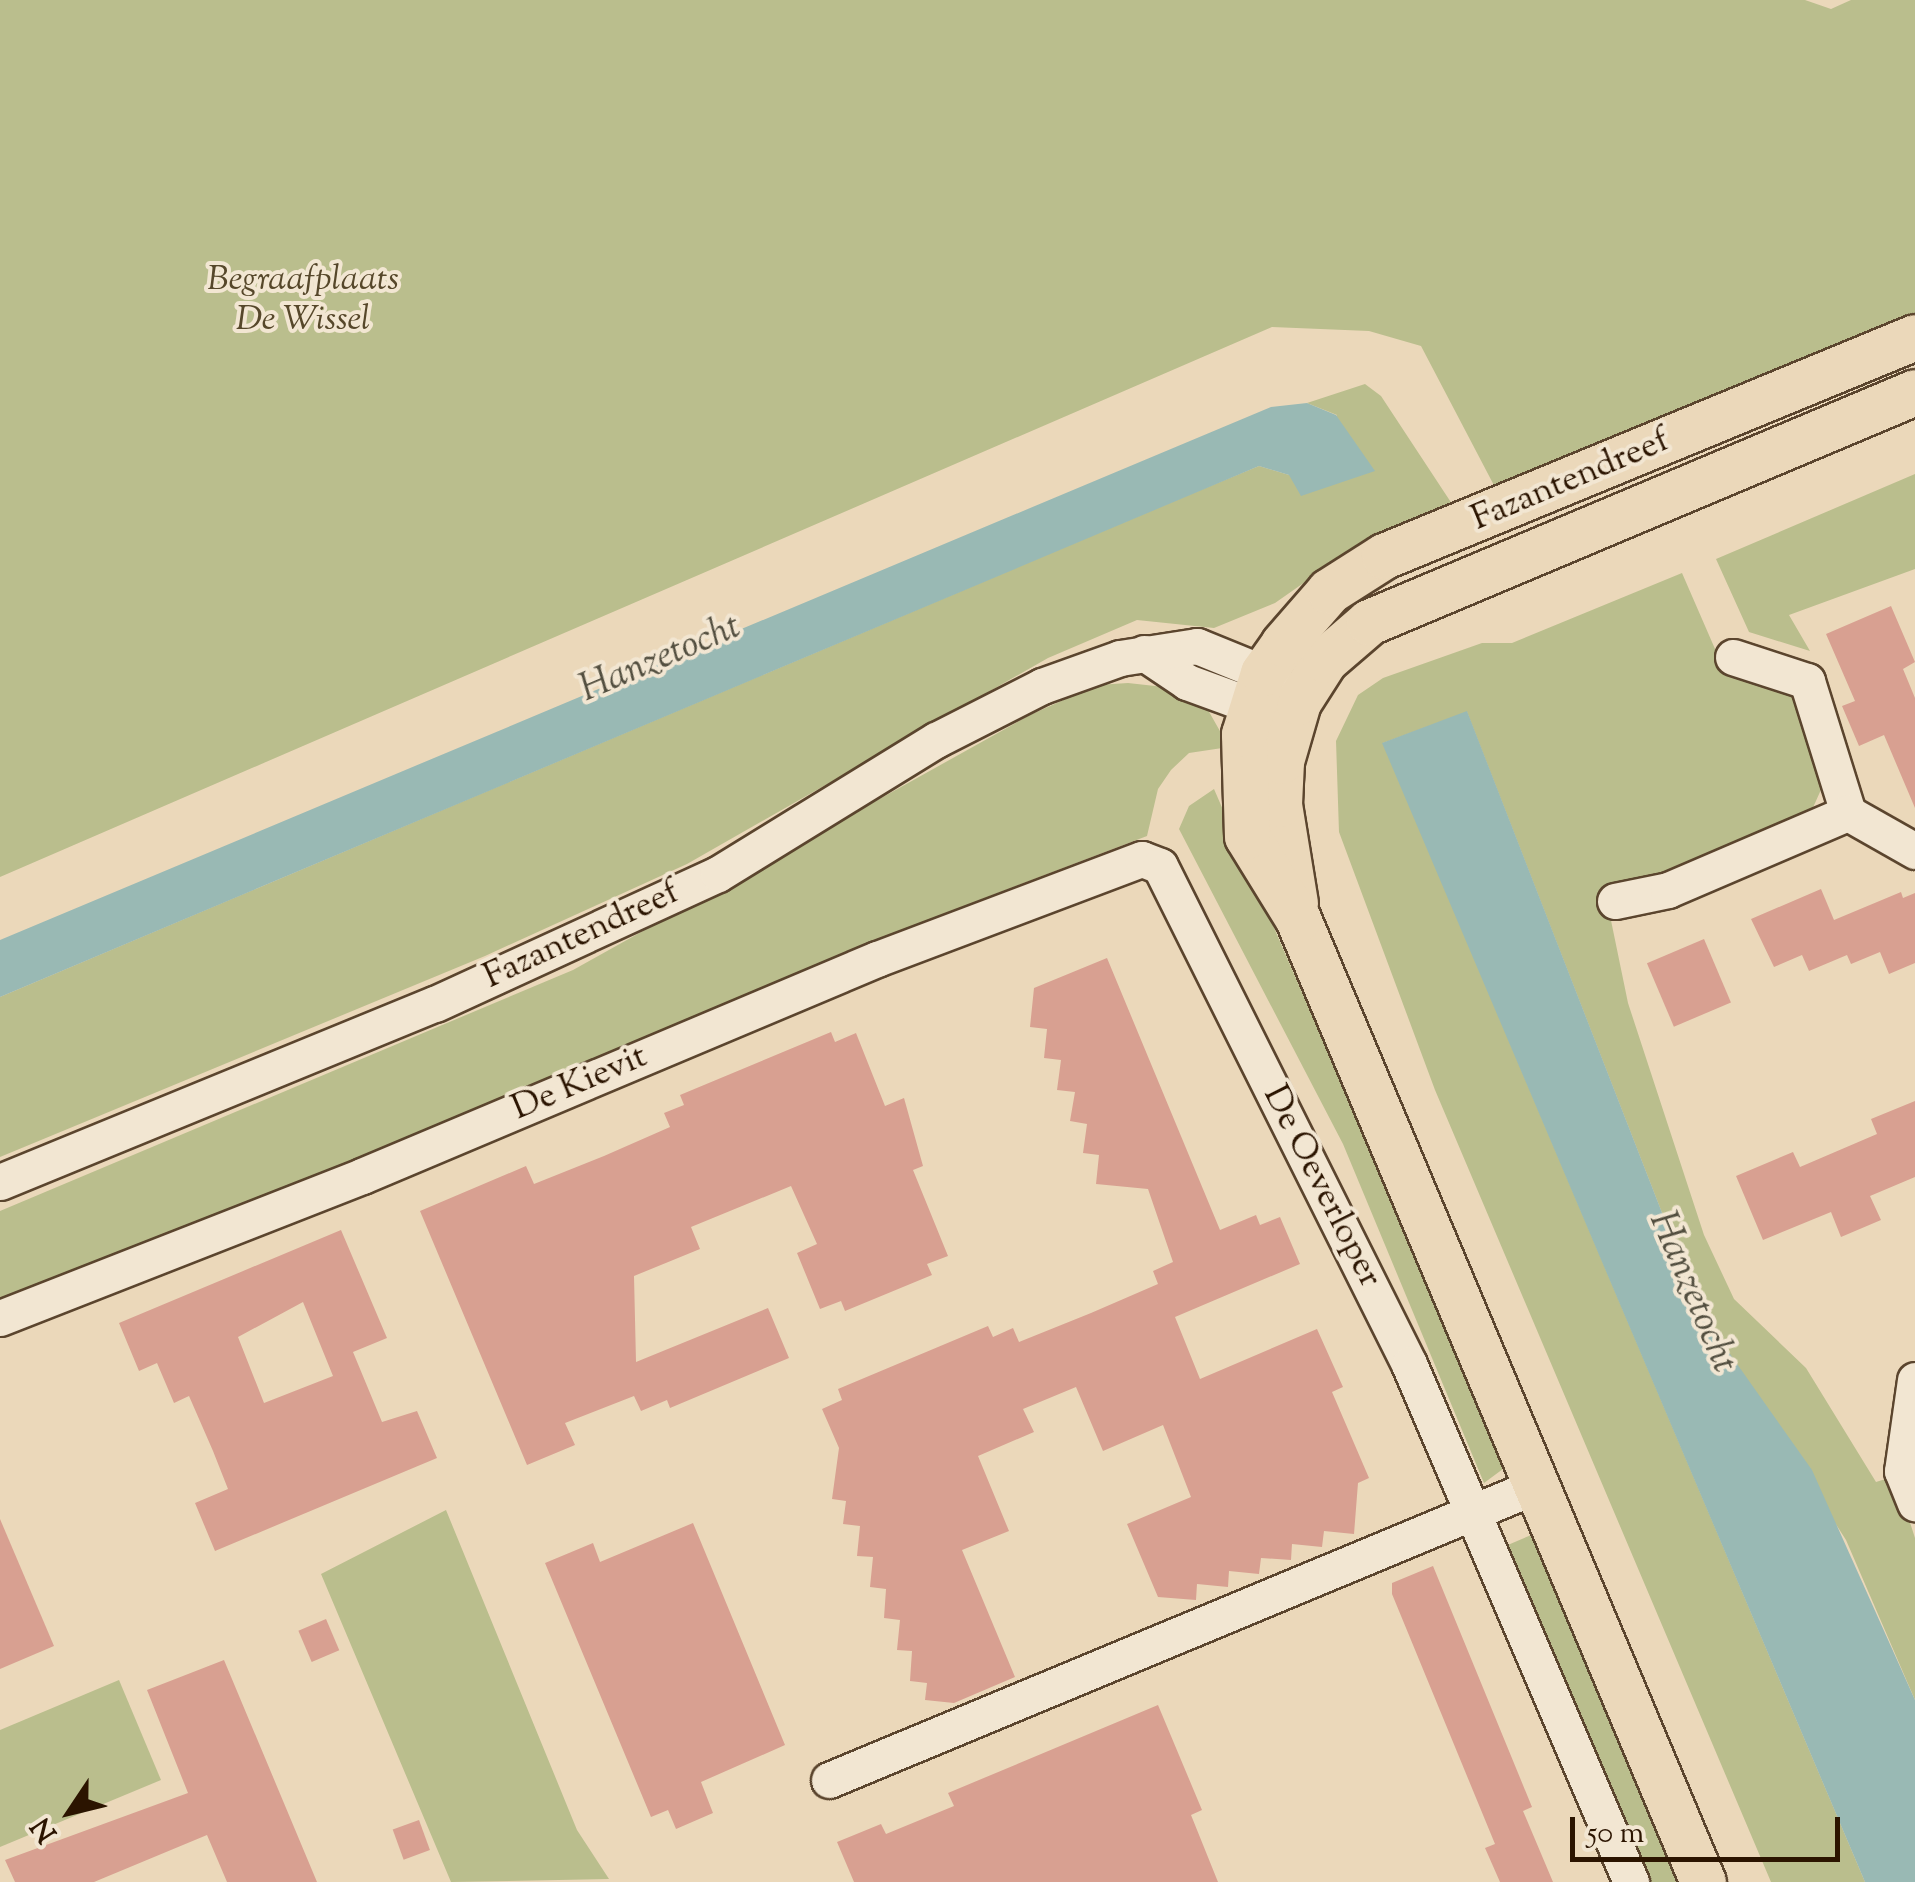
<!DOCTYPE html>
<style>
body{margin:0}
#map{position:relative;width:1915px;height:1882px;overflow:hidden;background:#ebd8ba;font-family:"Sorts Mill Goudy",serif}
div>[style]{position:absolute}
.green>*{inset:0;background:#babe8d;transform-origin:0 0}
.water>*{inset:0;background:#99b9b4}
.building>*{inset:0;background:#d8a091;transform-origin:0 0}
.roads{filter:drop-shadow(2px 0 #5b452e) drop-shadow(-2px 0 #5b452e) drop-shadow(0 2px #5b452e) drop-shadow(0 -2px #5b452e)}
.minor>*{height:35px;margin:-17.5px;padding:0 17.5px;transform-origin:17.5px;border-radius:17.5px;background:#f2e6d2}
.major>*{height:45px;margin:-22.5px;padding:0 22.5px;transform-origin:22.5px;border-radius:22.5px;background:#ebd8ba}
span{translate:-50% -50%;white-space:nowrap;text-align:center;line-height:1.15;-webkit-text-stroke:8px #f2e6d2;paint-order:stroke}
.park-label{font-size:35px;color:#56472a;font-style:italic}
.street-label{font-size:35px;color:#2b1400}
.water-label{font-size:38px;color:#524e3f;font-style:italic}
.north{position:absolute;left:20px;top:1762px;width:100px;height:100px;-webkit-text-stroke:8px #f2e6d2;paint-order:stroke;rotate:235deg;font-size:28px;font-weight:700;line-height:40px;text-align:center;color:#2b1400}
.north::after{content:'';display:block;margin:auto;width:35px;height:45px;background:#2b1400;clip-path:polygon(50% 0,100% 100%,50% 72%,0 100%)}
.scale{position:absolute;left:1570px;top:1817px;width:270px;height:45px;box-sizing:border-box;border:5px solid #2b1400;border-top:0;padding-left:12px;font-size:30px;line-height:35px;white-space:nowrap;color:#2b1400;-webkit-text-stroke:8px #f2e6d2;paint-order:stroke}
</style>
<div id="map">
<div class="green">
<div style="clip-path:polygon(0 0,1805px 0,1831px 9px,1851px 0,1915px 0,1915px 316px,1498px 493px,1421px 346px,1369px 331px,1272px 327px,0 877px)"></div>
<div style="clip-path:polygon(1365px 384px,1381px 396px,1456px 510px,1335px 561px,1275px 603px,1214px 628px,1137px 620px,1048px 658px,687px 864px,485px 956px,0 1157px,0 997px,1198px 491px,1259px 466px,1289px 475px,1337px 415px,1307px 403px)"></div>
<div style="clip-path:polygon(1915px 474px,1915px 569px,1789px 615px,1810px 651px,1749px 632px,1716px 559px)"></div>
<div style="clip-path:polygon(1682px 573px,1722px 665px,1793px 684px,1824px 783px,1811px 812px,1607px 901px,1628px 1003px,1704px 1235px,1734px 1299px,1806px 1368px,1876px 1482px,1895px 1476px,1915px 1538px,1915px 1700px,1846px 1540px,1701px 1313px,1467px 712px,1383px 743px,1865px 1882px,1771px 1882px,1435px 1090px,1339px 832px,1336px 741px,1358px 695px,1383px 678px,1482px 643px,1512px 643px)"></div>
<div style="clip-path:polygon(1128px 683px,1164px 687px,1208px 710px,1229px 747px,1189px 753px,1171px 770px,1158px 789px,1147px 836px,888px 935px,0 1314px,0 1211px,573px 970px,1030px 715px,1097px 685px)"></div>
<div style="clip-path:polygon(1214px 789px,1507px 1466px,1484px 1483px,1343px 1144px,1179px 829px,1189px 806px)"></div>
<div style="clip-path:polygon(446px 1510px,577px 1830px,609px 1879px,451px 1882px,321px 1574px)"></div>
<div style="left:1536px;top:1533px;width:378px;height:30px;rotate:67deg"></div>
<div style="clip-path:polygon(119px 1680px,161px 1780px,0 1847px,0 1730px)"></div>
</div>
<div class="water">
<div style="clip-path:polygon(1307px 403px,1336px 415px,1375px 471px,1301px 496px,1289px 475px,1259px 466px,0 997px,0 940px,1271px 407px)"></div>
<div style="clip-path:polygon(1467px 711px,1701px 1313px,1812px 1470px,1915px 1700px,1915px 1882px,1865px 1882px,1382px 743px)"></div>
</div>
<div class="building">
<div style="clip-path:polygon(1891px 606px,1915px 662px,1903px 669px,1915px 698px,1915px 808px,1884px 735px,1859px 746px,1842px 706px,1855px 701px,1826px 634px)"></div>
<div style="clip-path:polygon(1821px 889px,1834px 920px,1901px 892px,1903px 898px,1915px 893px,1915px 963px,1889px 974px,1880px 952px,1851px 964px,1847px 955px,1809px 971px,1802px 955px,1774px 967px,1751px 919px)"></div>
<div style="left:1704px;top:939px;width:69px;height:62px;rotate:67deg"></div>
<div style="clip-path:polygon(1107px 958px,1220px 1230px,1256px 1215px,1260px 1225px,1280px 1217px,1300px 1264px,1175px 1317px,1200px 1379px,1317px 1329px,1343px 1387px,1332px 1392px,1369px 1478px,1358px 1483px,1354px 1534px,1324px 1531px,1322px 1547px,1292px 1544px,1291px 1560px,1261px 1558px,1259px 1574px,1229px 1571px,1228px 1587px,1197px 1584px,1196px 1600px,1158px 1597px,1127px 1524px,1191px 1497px,1163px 1425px,1103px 1451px,1076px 1387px,1023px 1409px,1034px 1432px,978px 1456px,1009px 1531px,962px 1550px,1015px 1677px,954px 1703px,925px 1700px,927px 1683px,910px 1681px,912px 1651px,897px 1650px,900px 1620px,884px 1618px,886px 1589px,870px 1587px,873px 1557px,857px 1556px,860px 1526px,843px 1524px,846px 1501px,832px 1499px,839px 1448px,822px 1409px,842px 1400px,838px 1389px,988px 1326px,993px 1337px,1013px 1328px,1019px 1342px,1091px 1313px,1158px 1284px,1153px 1271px,1173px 1262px,1148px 1189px,1096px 1184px,1099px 1155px,1083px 1153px,1087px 1124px,1070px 1121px,1075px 1092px,1057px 1090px,1061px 1060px,1044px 1058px,1047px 1029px,1030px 1027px,1034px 988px)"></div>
<div style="clip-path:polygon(831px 1032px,835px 1042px,856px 1033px,885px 1106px,904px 1098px,923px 1166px,913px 1170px,948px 1256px,927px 1264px,932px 1275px,845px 1311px,841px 1301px,820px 1309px,797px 1253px,817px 1244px,791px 1186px,691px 1227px,700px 1249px,634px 1276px,636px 1362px,768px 1308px,789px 1358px,670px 1408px,667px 1400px,641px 1411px,634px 1396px,565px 1423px,575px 1445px,527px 1465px,420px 1211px,526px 1166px,534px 1184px,604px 1156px,670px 1127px,664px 1113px,684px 1105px,680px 1095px)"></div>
<div style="clip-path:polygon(1915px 1101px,1915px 1177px,1870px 1196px,1881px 1220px,1841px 1237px,1831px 1212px,1763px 1240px,1736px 1176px,1793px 1152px,1800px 1167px,1877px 1134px,1871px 1119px)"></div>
<div style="clip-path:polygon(evenodd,341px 1230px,387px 1338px,353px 1352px,382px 1422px,417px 1411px,437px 1458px,215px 1551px,195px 1503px,228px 1489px,213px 1451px,189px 1396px,174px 1403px,157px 1363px,139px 1371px,119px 1323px,341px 1230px,303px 1302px,333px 1376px,264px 1403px,238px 1337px,303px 1302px)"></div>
<div style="clip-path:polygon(0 1519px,54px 1646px,0 1669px)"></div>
<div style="clip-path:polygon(693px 1523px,785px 1745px,701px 1782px,713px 1813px,676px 1829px,668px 1810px,651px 1817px,545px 1563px,593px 1543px,600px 1562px)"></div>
<div style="clip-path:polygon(1433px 1566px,1532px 1807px,1523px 1811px,1553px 1882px,1500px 1882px,1485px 1848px,1495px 1844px,1392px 1594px,1392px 1583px)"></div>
<div style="left:326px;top:1619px;width:34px;height:30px;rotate:67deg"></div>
<div style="clip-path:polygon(224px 1660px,317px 1882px,227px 1882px,207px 1835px,94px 1882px,15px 1882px,5px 1860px,188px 1793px,147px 1690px)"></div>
<div style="clip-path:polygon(1158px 1705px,1202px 1810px,1191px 1815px,1218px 1882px,854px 1882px,837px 1842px,881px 1824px,886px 1834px,954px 1806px,948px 1793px)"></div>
<div style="left:419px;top:1820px;width:32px;height:28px;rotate:70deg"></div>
</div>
<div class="roads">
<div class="minor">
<div style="left:1144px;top:653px;width:52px;rotate:34deg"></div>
<div style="left:1187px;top:682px;width:67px;rotate:20.1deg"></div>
<div style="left:1250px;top:705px;width:25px;rotate:-5deg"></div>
<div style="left:1733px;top:657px;width:78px;rotate:18deg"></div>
<div style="left:1807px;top:681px;width:138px;rotate:72.7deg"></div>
<div style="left:1848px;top:813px;width:77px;rotate:29.6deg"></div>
<div style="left:1615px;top:901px;width:54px;rotate:-11.7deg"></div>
<div style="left:1668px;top:890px;width:196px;rotate:-23.2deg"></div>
<div style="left:0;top:1182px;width:470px;rotate:-22.3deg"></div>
<div style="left:435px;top:1004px;width:311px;rotate:-24.7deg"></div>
<div style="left:718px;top:874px;width:256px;rotate:-31.6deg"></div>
<div style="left:936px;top:740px;width:119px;rotate:-27deg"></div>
<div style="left:1042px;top:686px;width:83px;rotate:-19.7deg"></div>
<div style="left:1120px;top:658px;width:78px;rotate:-8.9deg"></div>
<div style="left:1197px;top:646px;width:71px;rotate:22.2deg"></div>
<div style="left:1263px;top:673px;width:26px;rotate:39deg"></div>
<div style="left:0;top:1318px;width:389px;rotate:-21.4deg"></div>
<div style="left:362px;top:1176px;width:559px;rotate:-22.85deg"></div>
<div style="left:877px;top:959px;width:283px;rotate:-20.7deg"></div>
<div style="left:1142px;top:859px;width:19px;rotate:21deg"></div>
<div style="left:1160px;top:866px;width:557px;rotate:63.43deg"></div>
<div style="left:1409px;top:1364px;width:564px;rotate:66.8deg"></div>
<div style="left:1915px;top:1380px;width:92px;rotate:98.1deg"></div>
<div style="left:1902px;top:1471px;width:35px;rotate:68deg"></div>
<div style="left:829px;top:1780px;width:768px;rotate:-22.59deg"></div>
</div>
<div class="major">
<div style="left:1295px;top:903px;width:100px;rotate:-99.2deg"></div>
<div style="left:1279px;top:804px;width:43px;rotate:-87.3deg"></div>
<div style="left:1281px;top:761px;width:61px;rotate:-73.9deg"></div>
<div style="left:1298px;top:702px;width:50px;rotate:-57.3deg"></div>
<div style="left:1325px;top:660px;width:58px;rotate:-40.8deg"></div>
<div style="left:1369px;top:622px;width:592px;rotate:-22.84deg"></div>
<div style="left:1703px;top:1882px;width:1045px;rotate:-112.81deg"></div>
<div style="left:1298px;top:919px;width:97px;rotate:-121.6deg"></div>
<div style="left:1247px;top:836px;width:102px;rotate:-91.7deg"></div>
<div style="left:1244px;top:734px;width:64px;rotate:-72.7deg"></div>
<div style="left:1263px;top:673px;width:35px;rotate:-55deg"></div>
<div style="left:1283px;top:644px;width:70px;rotate:-49deg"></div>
<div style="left:1329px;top:591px;width:65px;rotate:-32.5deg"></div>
<div style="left:1384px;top:556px;width:574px;rotate:-22.41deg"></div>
</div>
</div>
<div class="park-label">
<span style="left:303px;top:301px">Begraafplaats<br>De Wissel</span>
</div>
<div class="street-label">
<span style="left:1571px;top:481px;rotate:-23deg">Fazantendreef</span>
<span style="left:582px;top:936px;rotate:-25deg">Fazantendreef</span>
<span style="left:580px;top:1084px;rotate:-23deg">De Kievit</span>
<span style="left:1321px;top:1187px;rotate:63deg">De Oeverloper</span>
</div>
<div class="water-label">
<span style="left:661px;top:660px;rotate:-23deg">Hanzetocht</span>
<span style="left:1691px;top:1293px;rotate:67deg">Hanzetocht</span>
</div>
<div class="north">N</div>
<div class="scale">50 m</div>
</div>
